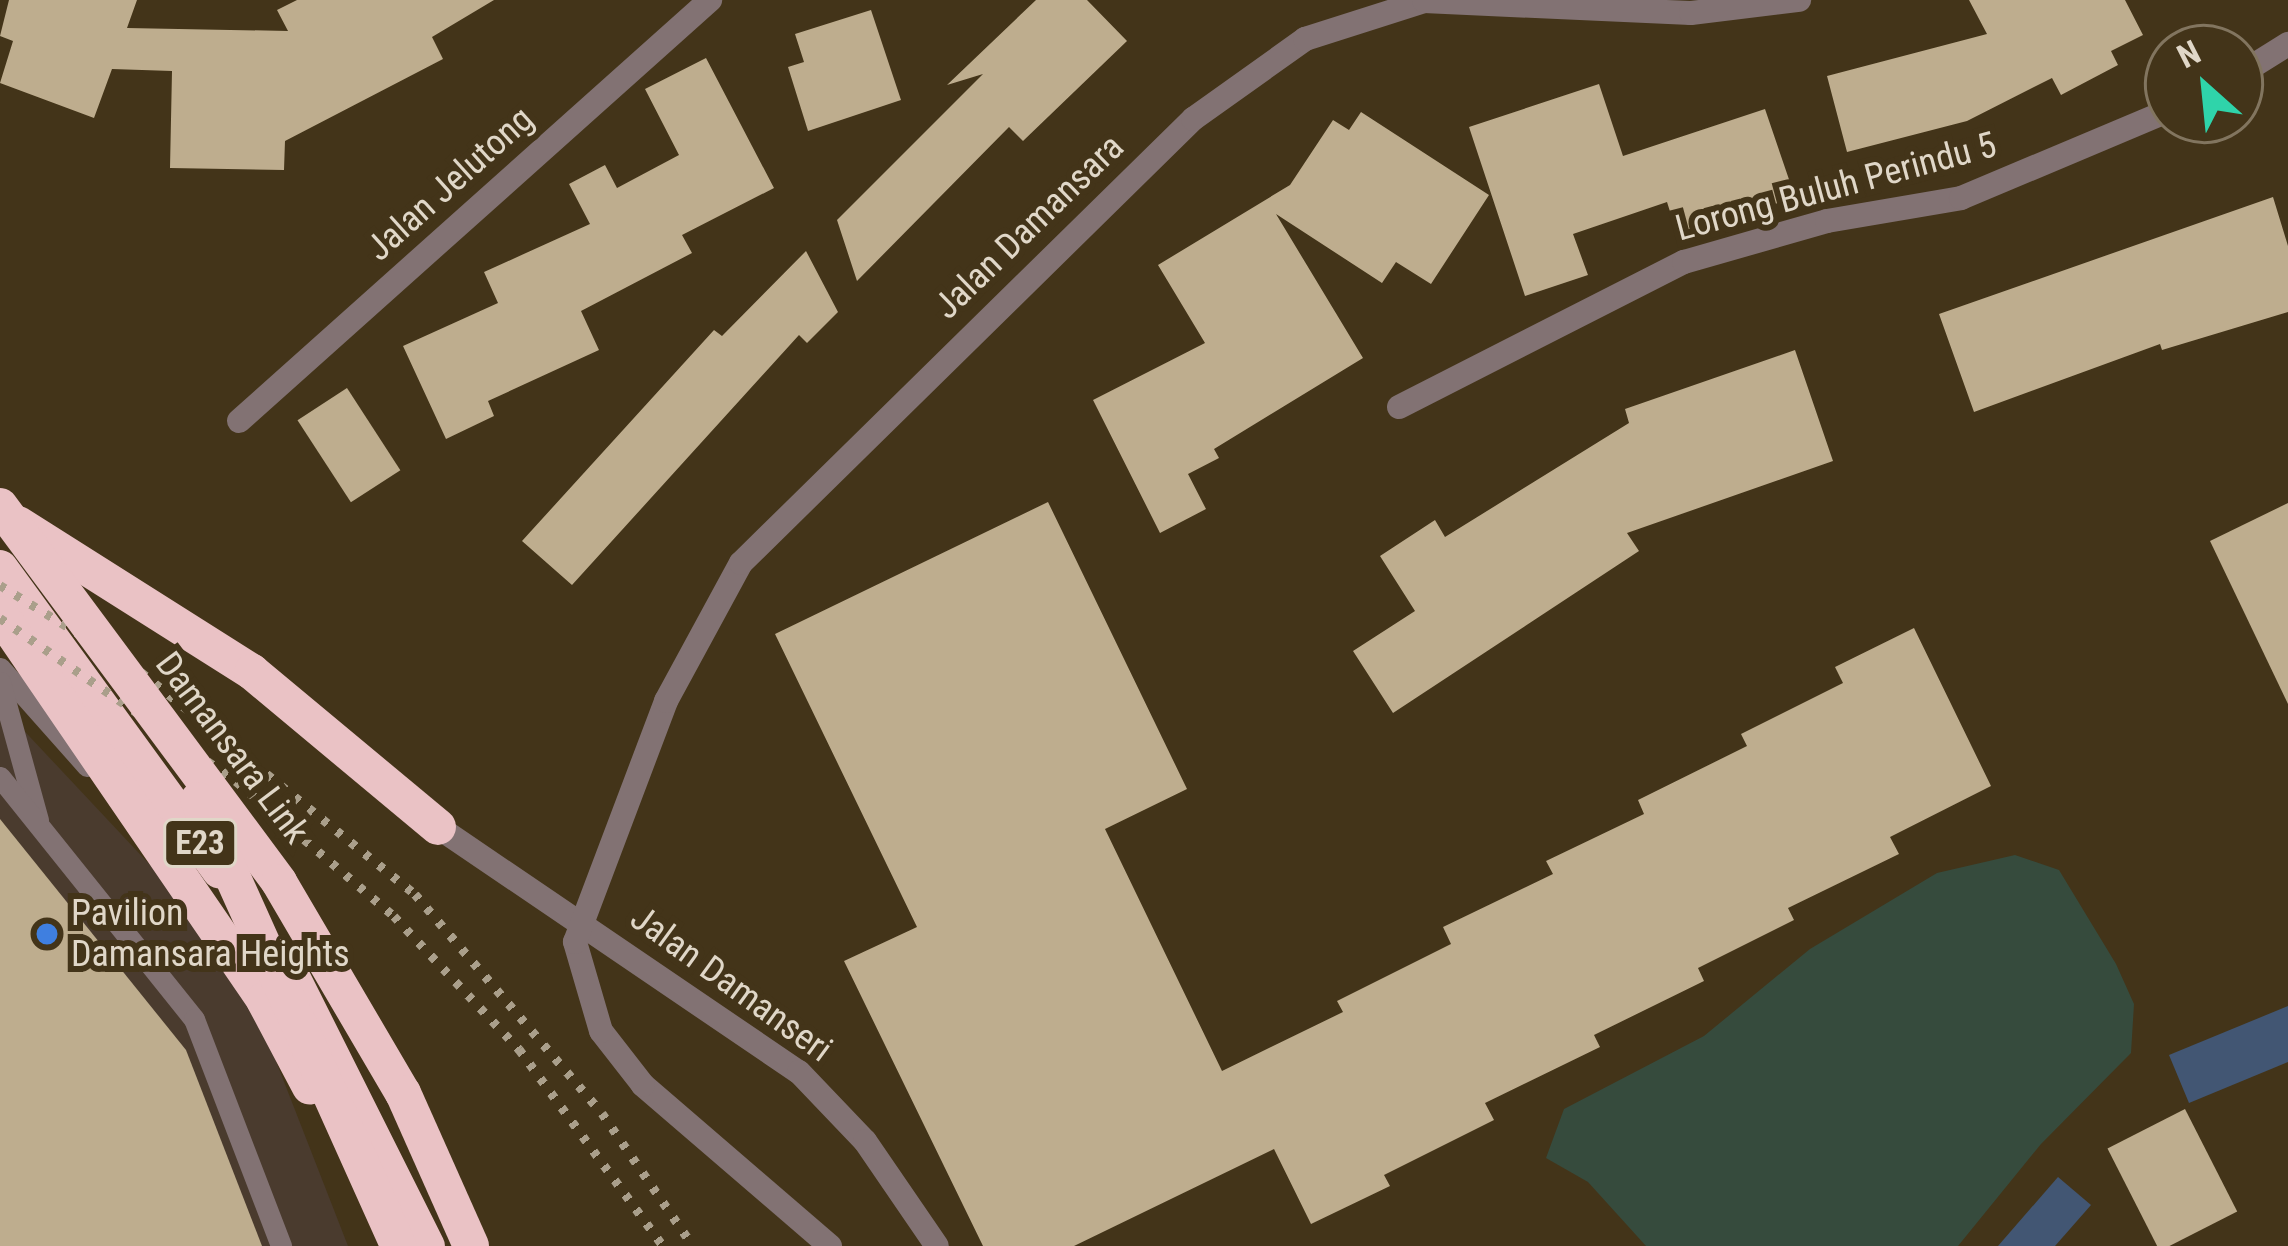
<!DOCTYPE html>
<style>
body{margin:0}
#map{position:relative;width:2288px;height:1246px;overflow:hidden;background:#433419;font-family:"Roboto Condensed",sans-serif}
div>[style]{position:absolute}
.commercial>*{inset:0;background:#4a3b2e}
.green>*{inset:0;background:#364b3d}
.water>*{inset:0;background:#425673}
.building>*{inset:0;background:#bead8e;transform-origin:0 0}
.service>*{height:21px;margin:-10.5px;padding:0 10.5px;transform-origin:10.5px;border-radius:10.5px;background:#827273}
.minor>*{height:24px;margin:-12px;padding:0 12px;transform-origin:12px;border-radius:12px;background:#827273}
.motorway>*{height:36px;margin:-18px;padding:0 18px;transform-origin:18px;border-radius:18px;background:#eac2c5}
.rail>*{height:9px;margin-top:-4.5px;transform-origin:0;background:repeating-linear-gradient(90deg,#aa9f8b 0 6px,transparent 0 18px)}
.motorway-bridge>*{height:36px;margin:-18px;padding:0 18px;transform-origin:18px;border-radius:18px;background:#eac2c5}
.dots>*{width:33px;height:33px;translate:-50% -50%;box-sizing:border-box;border:6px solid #433419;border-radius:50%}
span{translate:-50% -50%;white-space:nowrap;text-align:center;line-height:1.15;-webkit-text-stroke:12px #433419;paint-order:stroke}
.shield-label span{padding:3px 9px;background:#433419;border:3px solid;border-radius:9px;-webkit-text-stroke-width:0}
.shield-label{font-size:33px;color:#e0d7c8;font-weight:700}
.street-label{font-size:36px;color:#e0d7c8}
.poi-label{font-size:36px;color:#e0d7c8}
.left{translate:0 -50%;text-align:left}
.north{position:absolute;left:2144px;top:24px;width:120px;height:120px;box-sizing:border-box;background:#433419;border:3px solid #82755f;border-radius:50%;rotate:333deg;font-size:33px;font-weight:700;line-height:48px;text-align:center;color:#e0d7c8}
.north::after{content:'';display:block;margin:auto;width:42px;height:54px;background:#2fd4aa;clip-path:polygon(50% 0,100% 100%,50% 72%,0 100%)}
</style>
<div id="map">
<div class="commercial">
<div style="clip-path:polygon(0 705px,182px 899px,265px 1033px,348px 1246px,0 1246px)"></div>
</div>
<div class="green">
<div style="clip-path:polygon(2015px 855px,2059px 870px,2116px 964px,2134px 1004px,2131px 1053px,2041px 1144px,1958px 1246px,1646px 1246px,1588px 1182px,1546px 1158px,1564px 1109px,1704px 1036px,1810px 949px,1937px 873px)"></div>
</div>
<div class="water">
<div style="clip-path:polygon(2288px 1006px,2288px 1062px,2189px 1103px,2169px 1055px)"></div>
<div style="clip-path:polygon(2058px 1177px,2091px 1205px,2055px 1246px,1998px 1246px)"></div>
</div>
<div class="building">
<div style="clip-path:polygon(9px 0,137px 0,127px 28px,288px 31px,277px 10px,297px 0,494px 0,432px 37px,443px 59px,285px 141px,284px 170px,170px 168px,172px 71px,112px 69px,94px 118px,0 83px,13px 41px,0 36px)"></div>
<div style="clip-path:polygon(1036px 0,1087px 0,1127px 41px,1023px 141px,1009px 127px,857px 281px,837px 220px,983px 74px,947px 85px)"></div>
<div style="clip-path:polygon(1969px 0,2125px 0,2143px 35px,2111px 51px,2118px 65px,2061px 95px,2052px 78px,1967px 121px,1847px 152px,1827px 76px,1987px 34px)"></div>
<div style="clip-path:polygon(871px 10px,901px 100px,808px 131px,788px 67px,804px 62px,795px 34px)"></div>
<div style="clip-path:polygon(706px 58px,774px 188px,682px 235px,692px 253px,581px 311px,599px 350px,488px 401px,494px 416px,446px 439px,403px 346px,498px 303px,484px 272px,590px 224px,569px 184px,605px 165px,617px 188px,679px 155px,645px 89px)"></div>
<div style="clip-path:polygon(1599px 84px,1623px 156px,1765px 109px,1795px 197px,1678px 237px,1667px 202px,1573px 234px,1588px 275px,1525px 296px,1469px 127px)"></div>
<div style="clip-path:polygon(1361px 112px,1489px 195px,1431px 284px,1396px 262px,1382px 283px,1276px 214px,1363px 358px,1214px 449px,1219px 458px,1188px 474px,1206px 509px,1160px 533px,1093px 400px,1205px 343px,1158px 265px,1290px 185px,1333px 120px,1349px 130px)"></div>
<div style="clip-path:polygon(2273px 197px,2288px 246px,2288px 312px,2162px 350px,2160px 344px,1974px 412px,1939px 314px)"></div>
<div style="clip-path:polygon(806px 251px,838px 312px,807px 343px,799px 335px,572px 585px,522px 541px,714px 330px,722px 336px)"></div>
<div style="clip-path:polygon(1795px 350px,1833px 461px,1627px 533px,1639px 551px,1393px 713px,1353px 651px,1415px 611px,1380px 556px,1435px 520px,1445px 537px,1629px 423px,1625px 409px)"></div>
<div style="left:347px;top:388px;width:98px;height:59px;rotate:57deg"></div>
<div style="clip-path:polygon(1048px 502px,1187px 789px,1105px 829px,1222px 1071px,1343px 1012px,1337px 1001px,1451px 944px,1443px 927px,1553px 874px,1546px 861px,1644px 814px,1638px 800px,1747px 746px,1741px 734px,1843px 683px,1835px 667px,1914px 628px,1991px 786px,1890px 837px,1899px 854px,1788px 908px,1794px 920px,1698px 968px,1704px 981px,1594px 1035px,1600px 1047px,1485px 1103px,1494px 1120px,1384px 1175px,1390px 1186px,1311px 1224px,1274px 1149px,1074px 1246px,983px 1246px,844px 961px,917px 927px,775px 634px)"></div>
<div style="clip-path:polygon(2288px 503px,2288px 704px,2210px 541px)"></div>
<div style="clip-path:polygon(0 819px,186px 1050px,262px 1246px,0 1246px)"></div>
<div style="left:2185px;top:1109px;width:115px;height:87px;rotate:63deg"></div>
</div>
<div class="service">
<div style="left:0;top:668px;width:131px;rotate:48.4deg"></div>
<div style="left:0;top:682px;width:143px;rotate:74.6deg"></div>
<div style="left:0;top:777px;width:310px;rotate:51.3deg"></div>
<div style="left:194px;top:1019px;width:243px;rotate:69deg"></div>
</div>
<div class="minor">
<div style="left:2240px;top:74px;width:57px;rotate:-32deg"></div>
<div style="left:1399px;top:407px;width:320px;rotate:-27deg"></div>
<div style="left:1684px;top:262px;width:149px;rotate:-16deg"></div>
<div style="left:1827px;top:221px;width:136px;rotate:-9.7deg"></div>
<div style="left:1961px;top:198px;width:225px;rotate:-22.8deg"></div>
<div style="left:239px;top:421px;width:632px;rotate:-41.79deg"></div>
<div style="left:438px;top:827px;width:436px;rotate:34.2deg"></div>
<div style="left:799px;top:1072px;width:95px;rotate:46.3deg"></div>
<div style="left:865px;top:1141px;width:127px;rotate:55.6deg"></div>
<div style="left:830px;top:1246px;width:247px;rotate:-139.3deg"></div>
<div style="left:643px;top:1085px;width:68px;rotate:-127.9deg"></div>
<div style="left:601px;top:1031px;width:93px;rotate:-106.3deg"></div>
<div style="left:575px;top:942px;width:258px;rotate:-69.3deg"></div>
<div style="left:666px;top:701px;width:157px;rotate:-61.5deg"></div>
<div style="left:741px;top:563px;width:634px;rotate:-44.49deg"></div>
<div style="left:1193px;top:119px;width:138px;rotate:-35.5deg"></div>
<div style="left:1305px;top:39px;width:125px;rotate:-17.7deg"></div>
<div style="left:1424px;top:1px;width:267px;rotate:2.6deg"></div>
<div style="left:1691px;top:13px;width:109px;rotate:-6.9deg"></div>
</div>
<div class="motorway">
<div style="left:18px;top:524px;width:277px;rotate:32.3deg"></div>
<div style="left:252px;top:672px;width:242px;rotate:39.8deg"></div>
<div style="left:0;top:568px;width:374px;rotate:54deg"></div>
<div style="left:0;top:614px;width:468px;rotate:55.6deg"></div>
<div style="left:264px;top:1000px;width:98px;rotate:62.1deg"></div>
<div style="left:289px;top:971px;width:308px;rotate:63.4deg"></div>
</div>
<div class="rail">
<div style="left:0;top:585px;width:166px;rotate:31.7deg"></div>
<div style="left:141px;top:672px;width:353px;rotate:39deg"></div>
<div style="left:415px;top:894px;width:288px;rotate:49.5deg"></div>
<div style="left:602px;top:1113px;width:161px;rotate:55.6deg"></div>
<div style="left:0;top:618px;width:287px;rotate:34.6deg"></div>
<div style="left:236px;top:781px;width:208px;rotate:40.5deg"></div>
<div style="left:394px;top:916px;width:183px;rotate:46.8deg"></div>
<div style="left:519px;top:1049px;width:244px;rotate:53.8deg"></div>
</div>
<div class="motorway-bridge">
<div style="left:0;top:506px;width:468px;rotate:53.4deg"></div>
<div style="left:279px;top:882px;width:245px;rotate:59.6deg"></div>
<div style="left:403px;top:1093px;width:167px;rotate:66deg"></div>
<div style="left:198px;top:800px;width:489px;rotate:65.8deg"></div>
</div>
<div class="dots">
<div style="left:47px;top:934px;background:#3f7fe0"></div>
</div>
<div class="shield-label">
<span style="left:200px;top:843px">E23</span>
</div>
<div class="street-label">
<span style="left:450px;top:184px;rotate:-42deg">Jalan Jelutong</span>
<span style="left:1836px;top:187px;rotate:-15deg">Lorong Buluh Perindu 5</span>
<span style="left:1029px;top:227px;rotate:-44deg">Jalan Damansara</span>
<span style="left:232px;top:748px;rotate:53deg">Damansara Link</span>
<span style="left:731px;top:984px;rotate:36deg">Jalan Damanseri</span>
</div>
<div class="poi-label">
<span class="left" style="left:71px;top:934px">Pavilion<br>Damansara Heights</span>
</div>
<div class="north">N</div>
</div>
